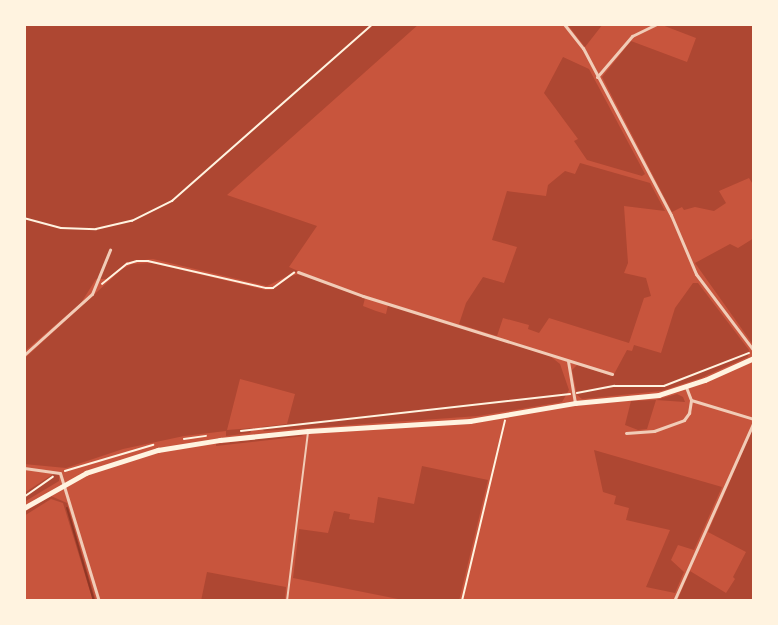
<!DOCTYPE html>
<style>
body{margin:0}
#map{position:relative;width:778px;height:625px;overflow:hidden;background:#c8553d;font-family:Cabin,sans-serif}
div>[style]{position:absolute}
.green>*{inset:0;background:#ae4732}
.stream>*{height:2px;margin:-1px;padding:0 1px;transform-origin:1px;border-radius:1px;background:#8f3625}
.path>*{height:1.5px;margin:-0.75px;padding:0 0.75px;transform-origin:0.75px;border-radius:0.75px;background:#fff3e0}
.service>*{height:1.5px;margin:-0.75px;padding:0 0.75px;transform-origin:0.75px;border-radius:0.75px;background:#f1ccb7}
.minor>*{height:3px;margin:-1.5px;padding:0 1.5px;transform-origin:1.5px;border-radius:1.5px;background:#f1ccb7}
.secondary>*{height:4.5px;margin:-2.25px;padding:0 2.25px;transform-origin:2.25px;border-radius:2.25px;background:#fff3e0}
span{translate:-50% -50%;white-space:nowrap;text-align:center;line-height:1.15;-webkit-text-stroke:4.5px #fff3e0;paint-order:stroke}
.frame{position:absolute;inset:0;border:26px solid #fff3e0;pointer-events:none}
</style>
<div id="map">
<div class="green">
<div style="clip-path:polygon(24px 24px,419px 24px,227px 195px,317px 226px,289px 267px,298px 271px,267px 286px,153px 259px,127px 262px,107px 279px,96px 279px,81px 303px,24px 352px)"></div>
<div style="clip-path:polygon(567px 24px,603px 24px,585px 47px)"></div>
<div style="clip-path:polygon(664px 24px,754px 24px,754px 186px,749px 178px,719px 191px,726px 203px,714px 211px,695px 207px,684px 210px,682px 207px,672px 212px,602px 77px,631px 41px,687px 62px,696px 38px,662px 25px)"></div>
<div style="clip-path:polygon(563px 57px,589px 69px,645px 174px,642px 176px,587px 160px,574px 141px,578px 139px,544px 93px)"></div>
<div style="clip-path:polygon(580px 163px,650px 183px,665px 211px,624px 206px,628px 263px,624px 273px,646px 278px,651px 296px,644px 298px,629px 343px,549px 318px,539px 333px,528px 329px,529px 325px,503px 318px,497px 336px,459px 324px,466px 303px,483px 277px,504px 283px,517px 247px,492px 240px,507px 191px,546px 196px,548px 185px,565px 171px,575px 174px)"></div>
<div style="clip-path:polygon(754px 238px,754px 346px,695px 263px,730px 244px,738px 248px)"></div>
<div style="clip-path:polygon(152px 263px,265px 290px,272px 290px,291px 276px,299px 274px,365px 298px,363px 306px,376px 311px,386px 314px,388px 305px,550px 356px,560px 364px,569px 390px,562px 402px,478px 416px,264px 431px,261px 427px,287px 424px,295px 394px,240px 379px,227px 430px,253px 428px,250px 433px,226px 436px,226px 431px,184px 436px,123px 449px,66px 468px,24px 464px,24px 359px,122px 269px,132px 264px)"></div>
<div style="clip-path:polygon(693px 283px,698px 283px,749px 350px,748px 357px,701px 378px,661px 391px,582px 399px,577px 395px,572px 370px,577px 365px,613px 376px,627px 350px,632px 351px,634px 345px,661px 353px,675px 308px)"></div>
<div style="clip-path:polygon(677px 394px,683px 397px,685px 402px,656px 400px,647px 429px,638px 430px,625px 425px,631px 401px,656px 400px)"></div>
<div style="clip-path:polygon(754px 426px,754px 601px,677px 601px,690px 571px,726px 593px,735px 579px,733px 577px,746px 552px,708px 532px)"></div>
<div style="clip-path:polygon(299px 434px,304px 436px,216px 446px,216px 444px)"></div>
<div style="clip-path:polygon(594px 450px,722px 487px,694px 550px,678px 545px,671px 560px,684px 572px,675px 593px,646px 587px,670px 530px,626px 520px,629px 508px,614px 504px,616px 496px,603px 492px)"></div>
<div style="clip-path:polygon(422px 466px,488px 480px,459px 601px,408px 601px,293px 578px,299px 529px,328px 533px,334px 511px,350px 514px,349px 519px,374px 523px,378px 497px,414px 504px)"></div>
<div style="clip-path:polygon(55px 473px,59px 475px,59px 481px,24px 502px,24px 493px)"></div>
<div style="clip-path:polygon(51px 496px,67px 503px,96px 601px,93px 601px,63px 503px,51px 499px,24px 516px,24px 512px)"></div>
<div style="clip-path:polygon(207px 572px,286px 587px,285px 601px,201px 601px)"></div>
</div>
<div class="stream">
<div style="left:67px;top:508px;width:97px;rotate:73.8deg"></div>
</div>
<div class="path">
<div style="left:24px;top:218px;width:38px;rotate:15deg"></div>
<div style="left:61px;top:228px;width:35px;rotate:2deg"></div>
<div style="left:96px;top:229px;width:37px;rotate:-13deg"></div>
<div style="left:132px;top:221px;width:45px;rotate:-26.6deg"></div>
<div style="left:172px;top:201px;width:268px;rotate:-41.4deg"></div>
<div style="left:102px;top:284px;width:32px;rotate:-39deg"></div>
<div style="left:127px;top:264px;width:10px;rotate:-17deg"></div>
<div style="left:137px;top:261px;width:11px"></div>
<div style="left:148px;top:261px;width:121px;rotate:12.9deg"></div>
<div style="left:266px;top:288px;width:7px"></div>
<div style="left:273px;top:288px;width:26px;rotate:-36deg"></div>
<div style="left:577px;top:393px;width:38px;rotate:-11deg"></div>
<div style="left:614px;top:386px;width:50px"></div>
<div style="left:664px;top:386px;width:91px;rotate:-21.2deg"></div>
<div style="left:241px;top:431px;width:331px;rotate:-6.4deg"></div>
<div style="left:184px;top:439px;width:22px;rotate:-8deg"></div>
<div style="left:65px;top:471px;width:92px;rotate:-16.5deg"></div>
<div style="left:24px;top:497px;width:35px;rotate:-35deg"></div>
<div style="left:462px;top:601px;width:185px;rotate:-76.6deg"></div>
</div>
<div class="service">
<div style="left:287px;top:601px;width:170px;rotate:-82.9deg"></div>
</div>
<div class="minor">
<div style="left:564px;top:24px;width:31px;rotate:52deg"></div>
<div style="left:583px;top:48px;width:189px;rotate:62.2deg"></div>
<div style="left:671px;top:215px;width:64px;rotate:67deg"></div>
<div style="left:696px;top:274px;width:96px;rotate:53deg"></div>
<div style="left:597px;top:77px;width:54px;rotate:-49.5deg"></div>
<div style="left:632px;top:36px;width:28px;rotate:-26deg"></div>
<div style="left:298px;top:272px;width:69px;rotate:20.3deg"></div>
<div style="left:363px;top:296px;width:261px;rotate:17.4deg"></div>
<div style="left:24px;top:355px;width:91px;rotate:-41.9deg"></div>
<div style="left:92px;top:294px;width:48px;rotate:-67.8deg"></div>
<div style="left:568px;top:361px;width:43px;rotate:80.5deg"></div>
<div style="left:686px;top:387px;width:14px;rotate:69deg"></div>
<div style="left:691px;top:400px;width:66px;rotate:16.8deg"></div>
<div style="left:626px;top:433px;width:28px;rotate:-4deg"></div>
<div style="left:654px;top:431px;width:32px;rotate:-20deg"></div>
<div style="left:684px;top:420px;width:9px;rotate:-54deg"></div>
<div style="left:689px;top:413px;width:13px;rotate:-81deg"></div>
<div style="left:24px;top:468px;width:36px;rotate:8deg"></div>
<div style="left:60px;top:473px;width:134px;rotate:73.1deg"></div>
<div style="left:674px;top:601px;width:197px;rotate:-66deg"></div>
</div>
<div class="secondary">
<div style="left:24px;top:508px;width:71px;rotate:-29.4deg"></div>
<div style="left:86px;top:473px;width:76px;rotate:-17.7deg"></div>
<div style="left:158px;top:450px;width:63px;rotate:-9.2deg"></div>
<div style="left:220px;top:440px;width:88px;rotate:-5.8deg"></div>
<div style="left:308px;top:431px;width:162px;rotate:-3.5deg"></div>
<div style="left:470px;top:421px;width:107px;rotate:-9.7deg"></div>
<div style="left:575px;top:403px;width:84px;rotate:-5.4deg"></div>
<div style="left:659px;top:395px;width:48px;rotate:-18.1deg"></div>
<div style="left:705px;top:380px;width:54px;rotate:-24.2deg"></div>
</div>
<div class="frame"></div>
</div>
